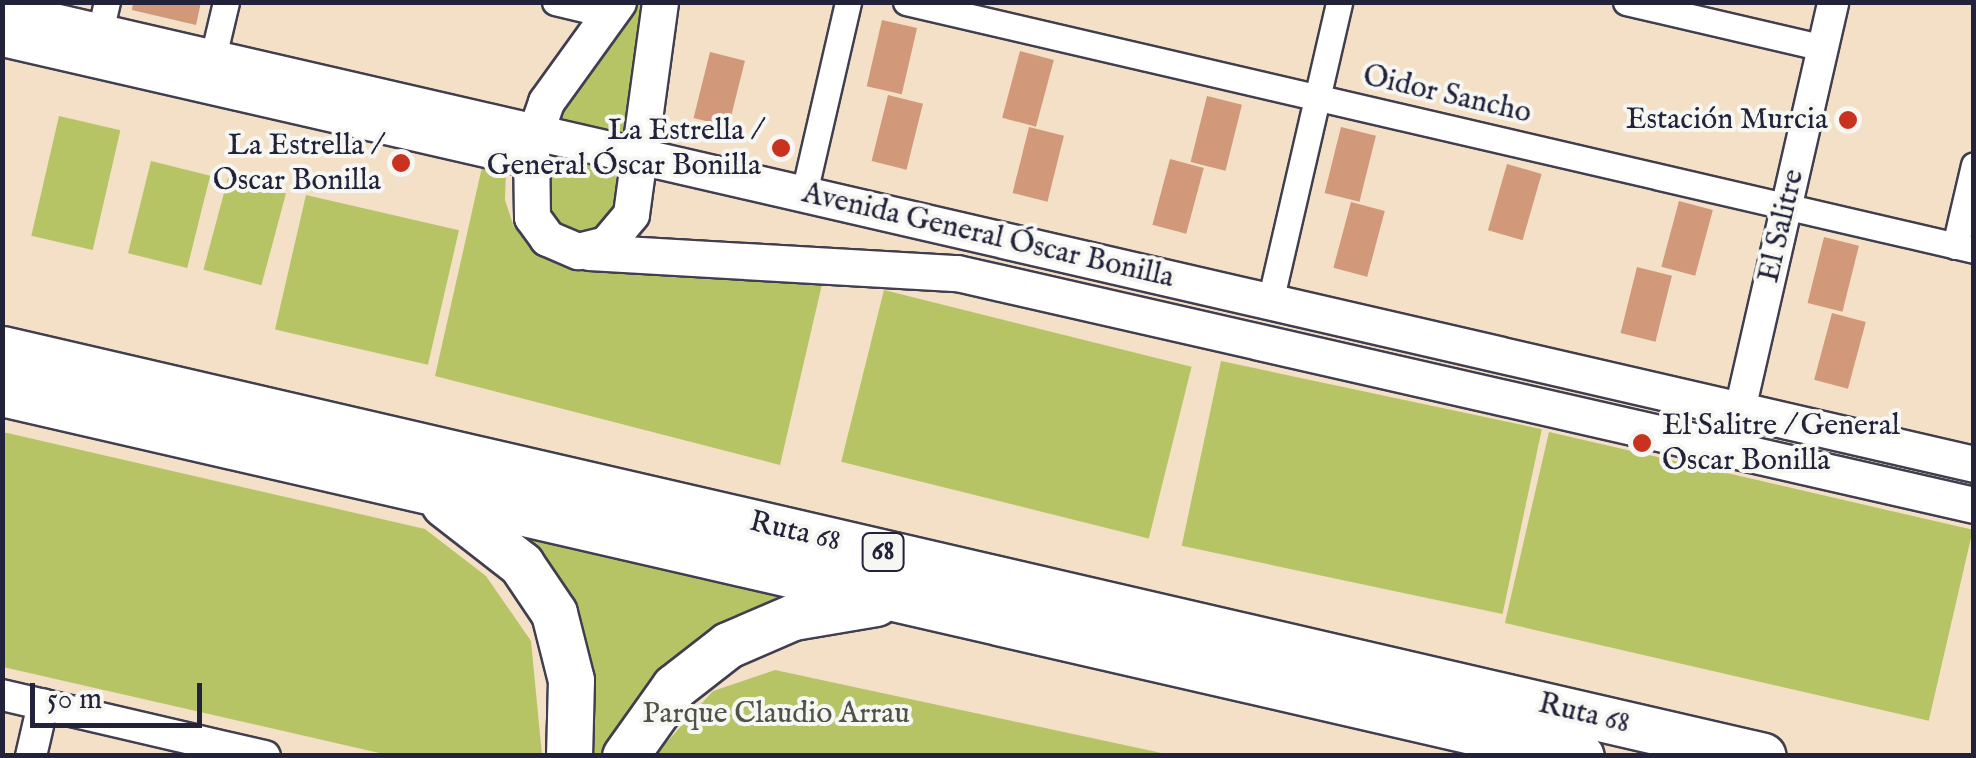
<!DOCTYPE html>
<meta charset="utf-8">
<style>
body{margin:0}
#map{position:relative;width:1976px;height:758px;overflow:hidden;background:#f3e0c7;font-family:"IM FELL English",serif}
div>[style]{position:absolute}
.green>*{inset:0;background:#b6c466;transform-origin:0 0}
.round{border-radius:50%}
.building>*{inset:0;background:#d19979;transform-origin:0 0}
.roads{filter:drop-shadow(2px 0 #413e50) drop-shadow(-2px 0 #413e50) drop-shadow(0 2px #413e50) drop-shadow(0 -2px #413e50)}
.minor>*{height:25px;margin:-12.5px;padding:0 12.5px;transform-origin:12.5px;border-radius:12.5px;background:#fff}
.tertiary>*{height:30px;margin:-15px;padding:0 15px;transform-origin:15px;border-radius:15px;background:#fff}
.secondary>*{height:35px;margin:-17.5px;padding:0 17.5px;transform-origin:17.5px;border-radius:17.5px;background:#fff}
.motorway>*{height:45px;margin:-22.5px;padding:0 22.5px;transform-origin:22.5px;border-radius:22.5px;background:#fff}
.dots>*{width:28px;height:28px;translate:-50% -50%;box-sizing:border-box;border:5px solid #f6f6f2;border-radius:50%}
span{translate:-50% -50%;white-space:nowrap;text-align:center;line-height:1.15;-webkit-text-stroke:8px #f6f6f2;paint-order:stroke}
.shield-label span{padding:2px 8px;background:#f6f6f2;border:2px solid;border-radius:8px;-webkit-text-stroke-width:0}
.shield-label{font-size:28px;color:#22223b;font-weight:700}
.street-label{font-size:30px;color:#22223b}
.poi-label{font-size:30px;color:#22223b}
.right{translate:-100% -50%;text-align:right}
.left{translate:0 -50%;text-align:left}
.park-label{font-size:30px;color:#4e5348}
.frame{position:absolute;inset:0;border:5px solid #22223b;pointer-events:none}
.scale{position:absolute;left:30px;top:683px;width:172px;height:45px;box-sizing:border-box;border:5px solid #22223b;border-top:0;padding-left:12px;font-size:30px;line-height:35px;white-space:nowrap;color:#22223b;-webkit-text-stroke:8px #f6f6f2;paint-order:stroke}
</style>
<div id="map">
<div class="green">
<div style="clip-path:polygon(634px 3px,648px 4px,635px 136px,553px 116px)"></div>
<div style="left:59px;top:116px;width:63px;height:123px;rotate:13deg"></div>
<div class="round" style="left:545px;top:158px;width:76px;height:76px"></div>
<div style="left:151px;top:161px;width:61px;height:95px;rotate:14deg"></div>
<div style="clip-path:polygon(482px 167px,506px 171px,505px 200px,514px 227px,533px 250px,559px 265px,823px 280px,780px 465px,435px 376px)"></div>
<div style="left:228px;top:178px;width:60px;height:95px;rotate:15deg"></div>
<div style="left:306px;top:195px;width:157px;height:138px;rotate:13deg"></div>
<div style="left:884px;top:290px;width:317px;height:177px;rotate:14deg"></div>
<div style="left:1221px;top:361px;width:328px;height:189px;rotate:12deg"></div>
<div style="clip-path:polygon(3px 432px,425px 529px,486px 576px,531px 641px,542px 755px,388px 755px,3px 667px)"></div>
<div style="left:1549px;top:432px;width:435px;height:196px;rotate:13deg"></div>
<div style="clip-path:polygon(506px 529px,801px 598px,614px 755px,584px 755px)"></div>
<div style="clip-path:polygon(775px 670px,1171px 755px,654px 756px,713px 691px)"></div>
</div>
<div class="building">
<div style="clip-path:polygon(133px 2px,201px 2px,196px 25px,132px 10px)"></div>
<div style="left:882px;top:20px;width:36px;height:68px;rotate:13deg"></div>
<div style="left:1020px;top:51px;width:35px;height:69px;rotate:15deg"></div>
<div style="left:710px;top:52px;width:36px;height:68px;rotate:14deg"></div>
<div style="left:888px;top:95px;width:36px;height:68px;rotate:14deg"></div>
<div style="left:1207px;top:96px;width:36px;height:68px;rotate:14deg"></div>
<div style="left:1029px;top:127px;width:36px;height:68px;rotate:14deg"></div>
<div style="left:1341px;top:127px;width:36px;height:68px;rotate:14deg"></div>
<div style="left:1170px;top:159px;width:35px;height:68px;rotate:15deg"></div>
<div style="left:1507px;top:164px;width:36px;height:69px;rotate:16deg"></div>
<div style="left:1679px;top:201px;width:35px;height:68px;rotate:15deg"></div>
<div style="left:1351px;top:202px;width:35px;height:68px;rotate:15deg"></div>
<div style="left:1824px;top:237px;width:36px;height:68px;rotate:14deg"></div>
<div style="left:1637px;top:267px;width:36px;height:68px;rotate:14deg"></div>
<div style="left:1832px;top:313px;width:35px;height:69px;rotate:15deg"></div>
</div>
<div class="roads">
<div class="minor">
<div style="left:555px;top:2px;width:56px;rotate:13.5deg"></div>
<div style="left:906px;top:2px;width:1096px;rotate:13.07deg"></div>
<div style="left:1626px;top:2px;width:202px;rotate:13.1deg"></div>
<div style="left:100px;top:32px;width:31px;rotate:-77deg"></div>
<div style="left:213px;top:57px;width:57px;rotate:-76.7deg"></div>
<div style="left:804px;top:193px;width:196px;rotate:-77deg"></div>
<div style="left:1955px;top:246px;width:83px;rotate:-76.8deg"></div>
<div style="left:1270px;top:302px;width:308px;rotate:-77deg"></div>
</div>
<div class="tertiary">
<div style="left:1731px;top:449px;width:458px;rotate:-77.1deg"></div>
<div style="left:2px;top:695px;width:270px;rotate:13.1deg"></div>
<div style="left:31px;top:756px;width:53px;rotate:-77deg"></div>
</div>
<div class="secondary">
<div style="left:618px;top:2px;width:123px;rotate:125.8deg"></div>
<div style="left:546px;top:102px;width:46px;rotate:109.2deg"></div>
<div style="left:531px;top:145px;width:72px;rotate:89.2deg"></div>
<div style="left:532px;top:217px;width:26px;rotate:54deg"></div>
<div style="left:547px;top:238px;width:34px;rotate:23deg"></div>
<div style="left:578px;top:251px;width:29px;rotate:-14deg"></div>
<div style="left:606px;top:244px;width:39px;rotate:-50deg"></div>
<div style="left:631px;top:214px;width:214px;rotate:-82.2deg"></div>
<div style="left:2px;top:9px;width:2024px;rotate:12.99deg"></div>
<div style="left:2px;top:38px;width:542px;rotate:12.91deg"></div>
<div style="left:589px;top:252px;width:369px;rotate:3.3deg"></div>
<div style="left:957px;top:273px;width:1043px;rotate:12.85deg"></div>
</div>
<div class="motorway">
<div style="left:2px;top:349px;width:1807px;rotate:13.01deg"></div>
<div style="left:2px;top:393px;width:1620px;rotate:12.95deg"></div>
<div style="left:444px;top:504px;width:98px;rotate:37.9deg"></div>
<div style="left:521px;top:564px;width:59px;rotate:56deg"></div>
<div style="left:554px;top:613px;width:69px;rotate:75.8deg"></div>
<div style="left:571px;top:680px;width:76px;rotate:91.5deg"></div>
<div style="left:625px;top:756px;width:85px;rotate:-54.6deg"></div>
<div style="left:674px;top:687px;width:68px;rotate:-37.9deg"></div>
<div style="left:728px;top:645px;width:71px;rotate:-23.3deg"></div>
<div style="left:793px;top:617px;width:84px;rotate:-9.6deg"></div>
</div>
</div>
<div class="dots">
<div style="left:1848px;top:120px;background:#c8321e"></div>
<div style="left:781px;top:148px;background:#c8321e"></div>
<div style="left:401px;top:163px;background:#c8321e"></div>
<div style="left:1642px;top:443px;background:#c8321e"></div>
</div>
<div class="shield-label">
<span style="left:883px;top:552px">68</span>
</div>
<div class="street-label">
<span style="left:1447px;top:95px;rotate:13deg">Oidor Sancho</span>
<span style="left:1782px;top:226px;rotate:-77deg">El Salitre</span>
<span style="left:988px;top:236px;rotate:13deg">Avenida General Óscar Bonilla</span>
<span style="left:795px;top:532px;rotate:13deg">Ruta 68</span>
<span style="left:1584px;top:714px;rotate:13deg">Ruta 68</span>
</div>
<div class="poi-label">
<span class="right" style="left:1828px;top:120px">Estación Murcia</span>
<span class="right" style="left:761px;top:148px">La Estrella /<br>General Óscar Bonilla</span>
<span class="right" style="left:381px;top:163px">La Estrella /<br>Oscar Bonilla</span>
<span class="left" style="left:1662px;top:443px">El Salitre / General<br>Oscar Bonilla</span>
</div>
<div class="park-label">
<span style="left:776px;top:714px">Parque Claudio Arrau</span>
</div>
<div class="frame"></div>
<div class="scale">50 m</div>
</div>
